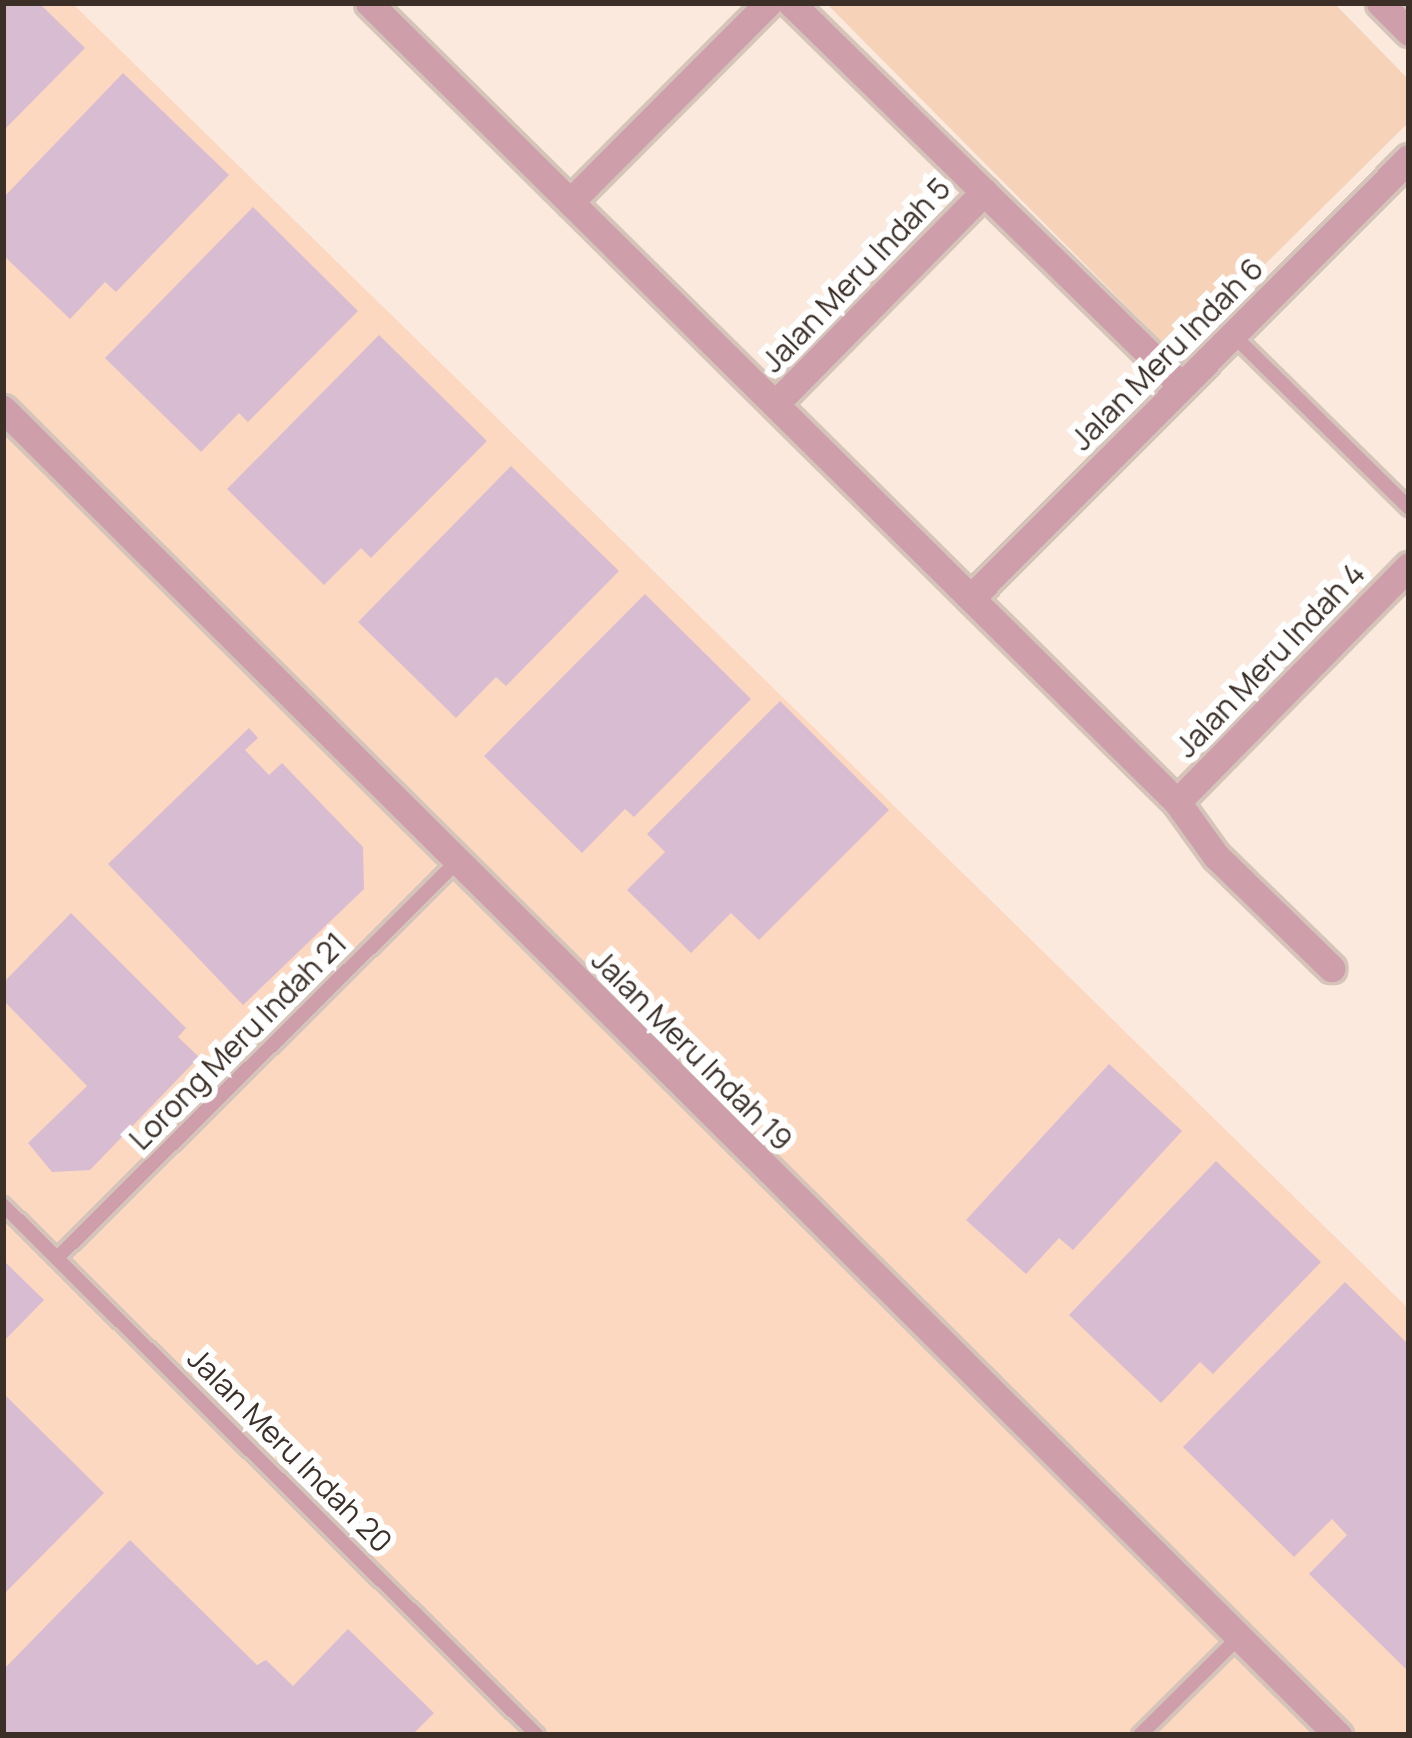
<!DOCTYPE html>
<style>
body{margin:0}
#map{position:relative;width:1412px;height:1738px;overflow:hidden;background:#fbe9dd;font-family:Manrope,sans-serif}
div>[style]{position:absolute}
.built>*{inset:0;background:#fdd8c0}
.green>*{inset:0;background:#f6d2b9}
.building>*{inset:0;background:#d8bcd1}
.roads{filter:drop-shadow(3px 0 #d5c4b9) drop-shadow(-3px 0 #d5c4b9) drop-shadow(0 3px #d5c4b9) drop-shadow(0 -3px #d5c4b9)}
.service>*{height:14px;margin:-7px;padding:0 7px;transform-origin:7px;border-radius:7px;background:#ce9faa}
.minor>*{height:27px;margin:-13.5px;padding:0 13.5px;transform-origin:13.5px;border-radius:13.5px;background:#ce9faa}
span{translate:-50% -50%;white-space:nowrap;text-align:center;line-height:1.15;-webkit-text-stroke:12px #fff;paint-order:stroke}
.street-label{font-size:30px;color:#3b2f28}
.frame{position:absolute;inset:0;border:6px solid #3b2f28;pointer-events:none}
</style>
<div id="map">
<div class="built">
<div style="clip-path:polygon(3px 3px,72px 3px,1409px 1309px,1409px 1735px,3px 1735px)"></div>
</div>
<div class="green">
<div style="clip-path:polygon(826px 3px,1334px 3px,1408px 79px,1409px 122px,1174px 354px)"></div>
</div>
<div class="building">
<div style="clip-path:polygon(3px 3px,39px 3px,85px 48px,3px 131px)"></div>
<div style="clip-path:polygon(123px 73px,229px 175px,116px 292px,105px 282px,70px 319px,3px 255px,3px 198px)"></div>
<div style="clip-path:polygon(253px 207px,358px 311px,248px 422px,239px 413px,201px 452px,105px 358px)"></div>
<div style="clip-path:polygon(379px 335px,487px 441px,371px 558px,361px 548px,324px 585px,227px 489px)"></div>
<div style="clip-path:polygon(511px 466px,619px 571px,506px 686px,496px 677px,456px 718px,358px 622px)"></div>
<div style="clip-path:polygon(645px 594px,751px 699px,634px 817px,625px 809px,582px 853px,484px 756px)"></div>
<div style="clip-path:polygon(780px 701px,889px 810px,759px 940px,731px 913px,691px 953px,627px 890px,665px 852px,647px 834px)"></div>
<div style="clip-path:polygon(249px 728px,258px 738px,245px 750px,269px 775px,282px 763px,363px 847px,364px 889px,243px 1005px,108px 864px)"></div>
<div style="clip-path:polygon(71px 913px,186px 1028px,178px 1037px,199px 1057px,90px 1170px,52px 1172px,28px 1143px,87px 1086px,3px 1000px,3px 983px)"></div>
<div style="clip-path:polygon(1109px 1064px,1182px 1131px,1073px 1250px,1059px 1238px,1026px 1274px,966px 1220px)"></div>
<div style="clip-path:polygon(1216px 1161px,1321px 1262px,1213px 1374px,1200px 1362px,1161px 1403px,1069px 1315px)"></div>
<div style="clip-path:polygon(3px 1260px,44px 1300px,3px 1342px)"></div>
<div style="clip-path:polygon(1345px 1282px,1409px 1345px,1409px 1672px,1309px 1574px,1347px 1535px,1332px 1519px,1294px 1557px,1183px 1447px)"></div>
<div style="clip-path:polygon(3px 1393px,104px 1493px,3px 1595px)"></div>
<div style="clip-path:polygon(130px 1540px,257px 1665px,266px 1660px,293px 1686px,348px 1629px,434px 1713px,412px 1735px,3px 1735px,3px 1670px)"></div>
</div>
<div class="roads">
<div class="service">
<div style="left:1233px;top:335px;width:247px;rotate:44.5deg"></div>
<div style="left:3px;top:1205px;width:752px;rotate:44.78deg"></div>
<div style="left:58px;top:1257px;width:560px;rotate:-44.71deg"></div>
<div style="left:1140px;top:1735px;width:139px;rotate:-44.7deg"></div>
</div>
<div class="minor">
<div style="left:369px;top:3px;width:1136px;rotate:44.68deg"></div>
<div style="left:1177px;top:802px;width:67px;rotate:54.2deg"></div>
<div style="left:1216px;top:856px;width:161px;rotate:44.2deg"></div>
<div style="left:791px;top:3px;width:547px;rotate:44.41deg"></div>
<div style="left:1380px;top:3px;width:41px;rotate:45deg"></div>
<div style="left:570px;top:202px;width:281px;rotate:-45.1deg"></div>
<div style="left:775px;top:404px;width:298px;rotate:-45.4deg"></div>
<div style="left:3px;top:409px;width:1882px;rotate:44.81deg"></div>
<div style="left:971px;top:598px;width:621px;rotate:-45.13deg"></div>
<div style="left:1177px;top:802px;width:331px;rotate:-45.5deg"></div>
</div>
</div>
<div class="street-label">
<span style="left:856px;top:275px;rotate:-46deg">Jalan Meru Indah 5</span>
<span style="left:1167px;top:354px;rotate:-45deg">Jalan Meru Indah 6</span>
<span style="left:1270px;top:660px;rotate:-46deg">Jalan Meru Indah 4</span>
<span style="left:238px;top:1041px;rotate:-45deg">Lorong Meru Indah 21</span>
<span style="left:692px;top:1050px;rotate:45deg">Jalan Meru Indah 19</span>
<span style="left:290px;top:1450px;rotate:45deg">Jalan Meru Indah 20</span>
</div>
<div class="frame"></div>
</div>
